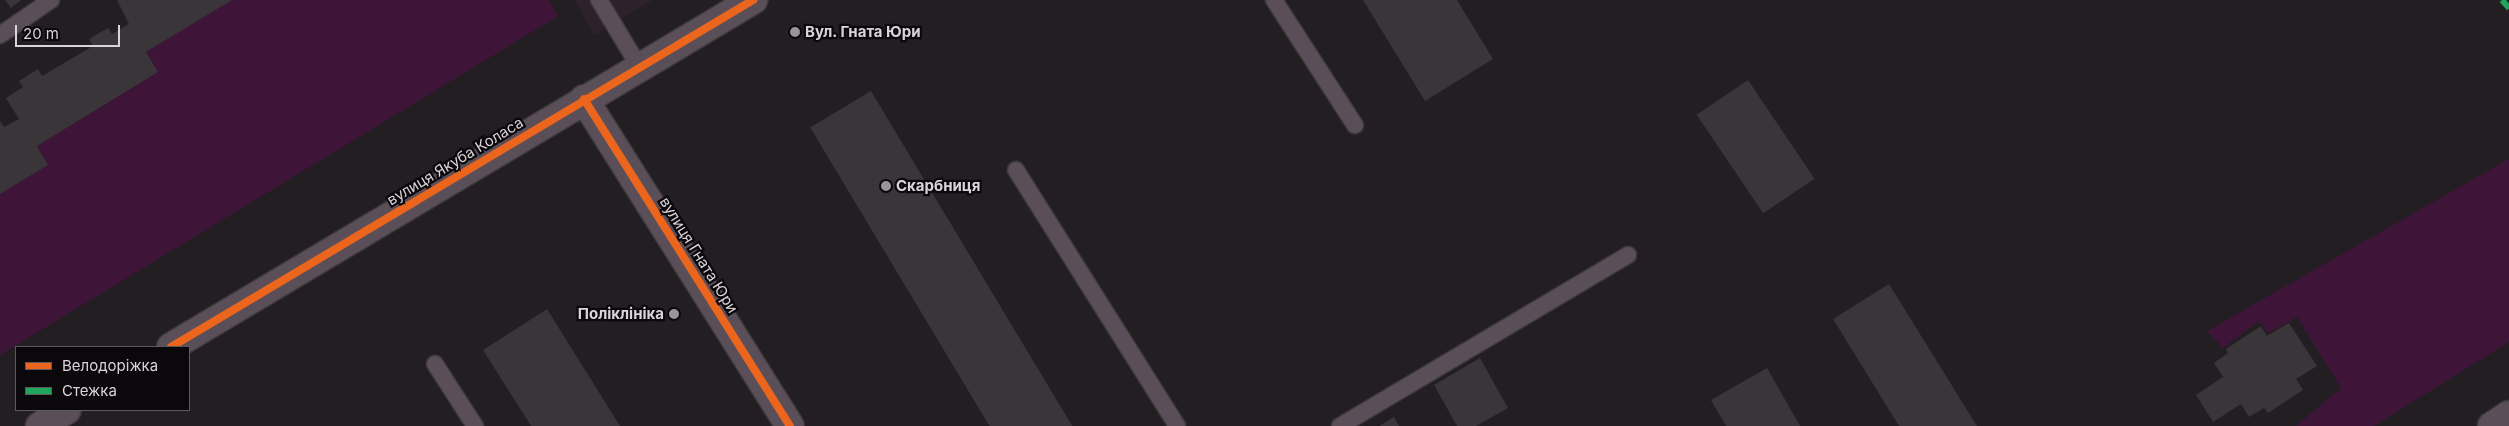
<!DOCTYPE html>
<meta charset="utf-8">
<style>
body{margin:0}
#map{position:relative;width:2509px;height:426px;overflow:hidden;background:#231e22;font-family:Inter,sans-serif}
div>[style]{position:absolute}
.built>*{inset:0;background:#2d212b}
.green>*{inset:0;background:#3e1538}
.building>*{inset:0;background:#393538;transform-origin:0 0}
.roads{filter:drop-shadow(1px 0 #3c383b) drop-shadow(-1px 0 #3c383b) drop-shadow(0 1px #3c383b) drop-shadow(0 -1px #3c383b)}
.service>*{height:16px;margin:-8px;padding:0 8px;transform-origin:8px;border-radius:8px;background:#5a4f58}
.minor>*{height:28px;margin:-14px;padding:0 14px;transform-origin:14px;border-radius:14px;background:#5a4f58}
.tertiary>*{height:28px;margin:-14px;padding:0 14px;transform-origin:14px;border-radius:14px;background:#5a4f58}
.quiet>*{height:6px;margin-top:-3px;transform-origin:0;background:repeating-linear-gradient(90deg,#20a55d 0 12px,transparent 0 18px)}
.cycleway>*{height:8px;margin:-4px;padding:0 4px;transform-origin:4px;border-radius:4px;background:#eb651d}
.dots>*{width:14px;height:14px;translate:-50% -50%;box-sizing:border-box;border:2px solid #0b080b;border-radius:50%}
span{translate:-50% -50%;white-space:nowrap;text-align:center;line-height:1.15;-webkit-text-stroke:4.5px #0b080b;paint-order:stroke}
.poi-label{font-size:15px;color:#dad3d8;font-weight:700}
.left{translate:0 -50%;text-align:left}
.right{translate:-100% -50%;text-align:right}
.street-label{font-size:15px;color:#dad3d8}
.legend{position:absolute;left:15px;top:346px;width:175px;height:65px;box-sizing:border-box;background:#0b080b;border:1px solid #5e595d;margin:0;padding:6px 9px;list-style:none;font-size:15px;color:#dad3d8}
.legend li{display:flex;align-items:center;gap:10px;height:25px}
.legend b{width:25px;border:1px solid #5e595d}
.scale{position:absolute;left:15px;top:25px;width:105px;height:22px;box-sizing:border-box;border:2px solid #dad3d8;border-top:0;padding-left:6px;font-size:15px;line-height:18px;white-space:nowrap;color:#dad3d8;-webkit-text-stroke:4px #0b080b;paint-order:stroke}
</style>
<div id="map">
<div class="built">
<div style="clip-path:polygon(574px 0,653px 0,594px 35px)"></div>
</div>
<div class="green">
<div style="clip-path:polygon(232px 0,548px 0,558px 16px,0 355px,0 194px,48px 165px,37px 146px,158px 72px,146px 52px)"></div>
<div style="clip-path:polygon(2509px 159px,2509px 342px,2374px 426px,2296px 426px,2341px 388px,2297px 317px,2268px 333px,2259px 321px,2223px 348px,2207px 331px)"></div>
</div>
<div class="building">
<div style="clip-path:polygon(5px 0,21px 0,11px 8px)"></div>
<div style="clip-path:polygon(117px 0,232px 0,146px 52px,158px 72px,37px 146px,48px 165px,0 194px,0 121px,4px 127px,19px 119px,6px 98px,23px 87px,19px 81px,38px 69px,42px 76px,93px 46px,89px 39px,108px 28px,112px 34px,129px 24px)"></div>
<div style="clip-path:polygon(1363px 0,1457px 0,1493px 59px,1425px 101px)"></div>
<div style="left:1748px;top:80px;width:119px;height:62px;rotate:56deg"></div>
<div style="left:871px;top:91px;width:392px;height:71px;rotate:59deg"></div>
<div style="clip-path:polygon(1889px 284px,1977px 426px,1899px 426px,1833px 319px)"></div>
<div style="clip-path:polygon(547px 309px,620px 426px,531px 426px,483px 350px)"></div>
<div style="clip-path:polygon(2289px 323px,2317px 366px,2296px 379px,2303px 390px,2268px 413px,2264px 408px,2249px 417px,2241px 404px,2213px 422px,2196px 395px,2223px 377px,2214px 363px,2228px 353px,2226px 349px,2261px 326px,2267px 336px)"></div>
<div style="clip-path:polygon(1480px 358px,1508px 408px,1476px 426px,1457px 426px,1434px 385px)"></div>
<div style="clip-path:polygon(1767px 368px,1800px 426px,1726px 426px,1711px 400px)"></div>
<div style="clip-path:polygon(1394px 417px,1399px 426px,1379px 426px)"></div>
</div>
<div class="roads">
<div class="service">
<div style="left:599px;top:0;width:79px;rotate:58.9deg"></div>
<div style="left:1274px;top:0;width:149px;rotate:57.1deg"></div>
<div style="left:0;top:35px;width:62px;rotate:-34.5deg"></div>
<div style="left:1016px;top:170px;width:302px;rotate:57.8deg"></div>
<div style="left:435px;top:364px;width:74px;rotate:57.2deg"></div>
<div style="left:1340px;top:426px;width:335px;rotate:-30.7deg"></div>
</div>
<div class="minor">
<div style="left:2492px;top:426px;width:20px;rotate:-33deg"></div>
</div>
<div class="tertiary">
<div style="left:584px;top:99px;width:386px;rotate:57.8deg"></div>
<div style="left:171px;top:347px;width:678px;rotate:-30.8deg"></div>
<div style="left:40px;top:426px;width:31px;rotate:-31deg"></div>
</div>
</div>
<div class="quiet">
<div style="left:2502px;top:0;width:11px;rotate:49deg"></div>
</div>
<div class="cycleway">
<div style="left:584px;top:99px;width:386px;rotate:57.8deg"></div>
<div style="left:171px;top:347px;width:678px;rotate:-30.8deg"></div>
</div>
<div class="dots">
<div style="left:795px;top:32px;background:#9a9498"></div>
<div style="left:886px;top:186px;background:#9a9498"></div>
<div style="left:674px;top:314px;background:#9a9498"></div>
</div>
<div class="poi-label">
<span class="left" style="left:805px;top:32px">Вул. Гната Юри</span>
<span class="left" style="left:896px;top:186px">Скарбниця</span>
<span class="right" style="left:664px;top:314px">Поліклініка</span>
</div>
<div class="street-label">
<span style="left:455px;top:161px;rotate:-31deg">вулиця Якуба Коласа</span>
<span style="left:699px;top:255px;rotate:58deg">вулиця Гната Юри</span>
</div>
<ul class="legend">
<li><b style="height:6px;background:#eb651d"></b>Велодоріжка</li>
<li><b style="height:6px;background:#20a55d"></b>Стежка</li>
</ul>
<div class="scale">20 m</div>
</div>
